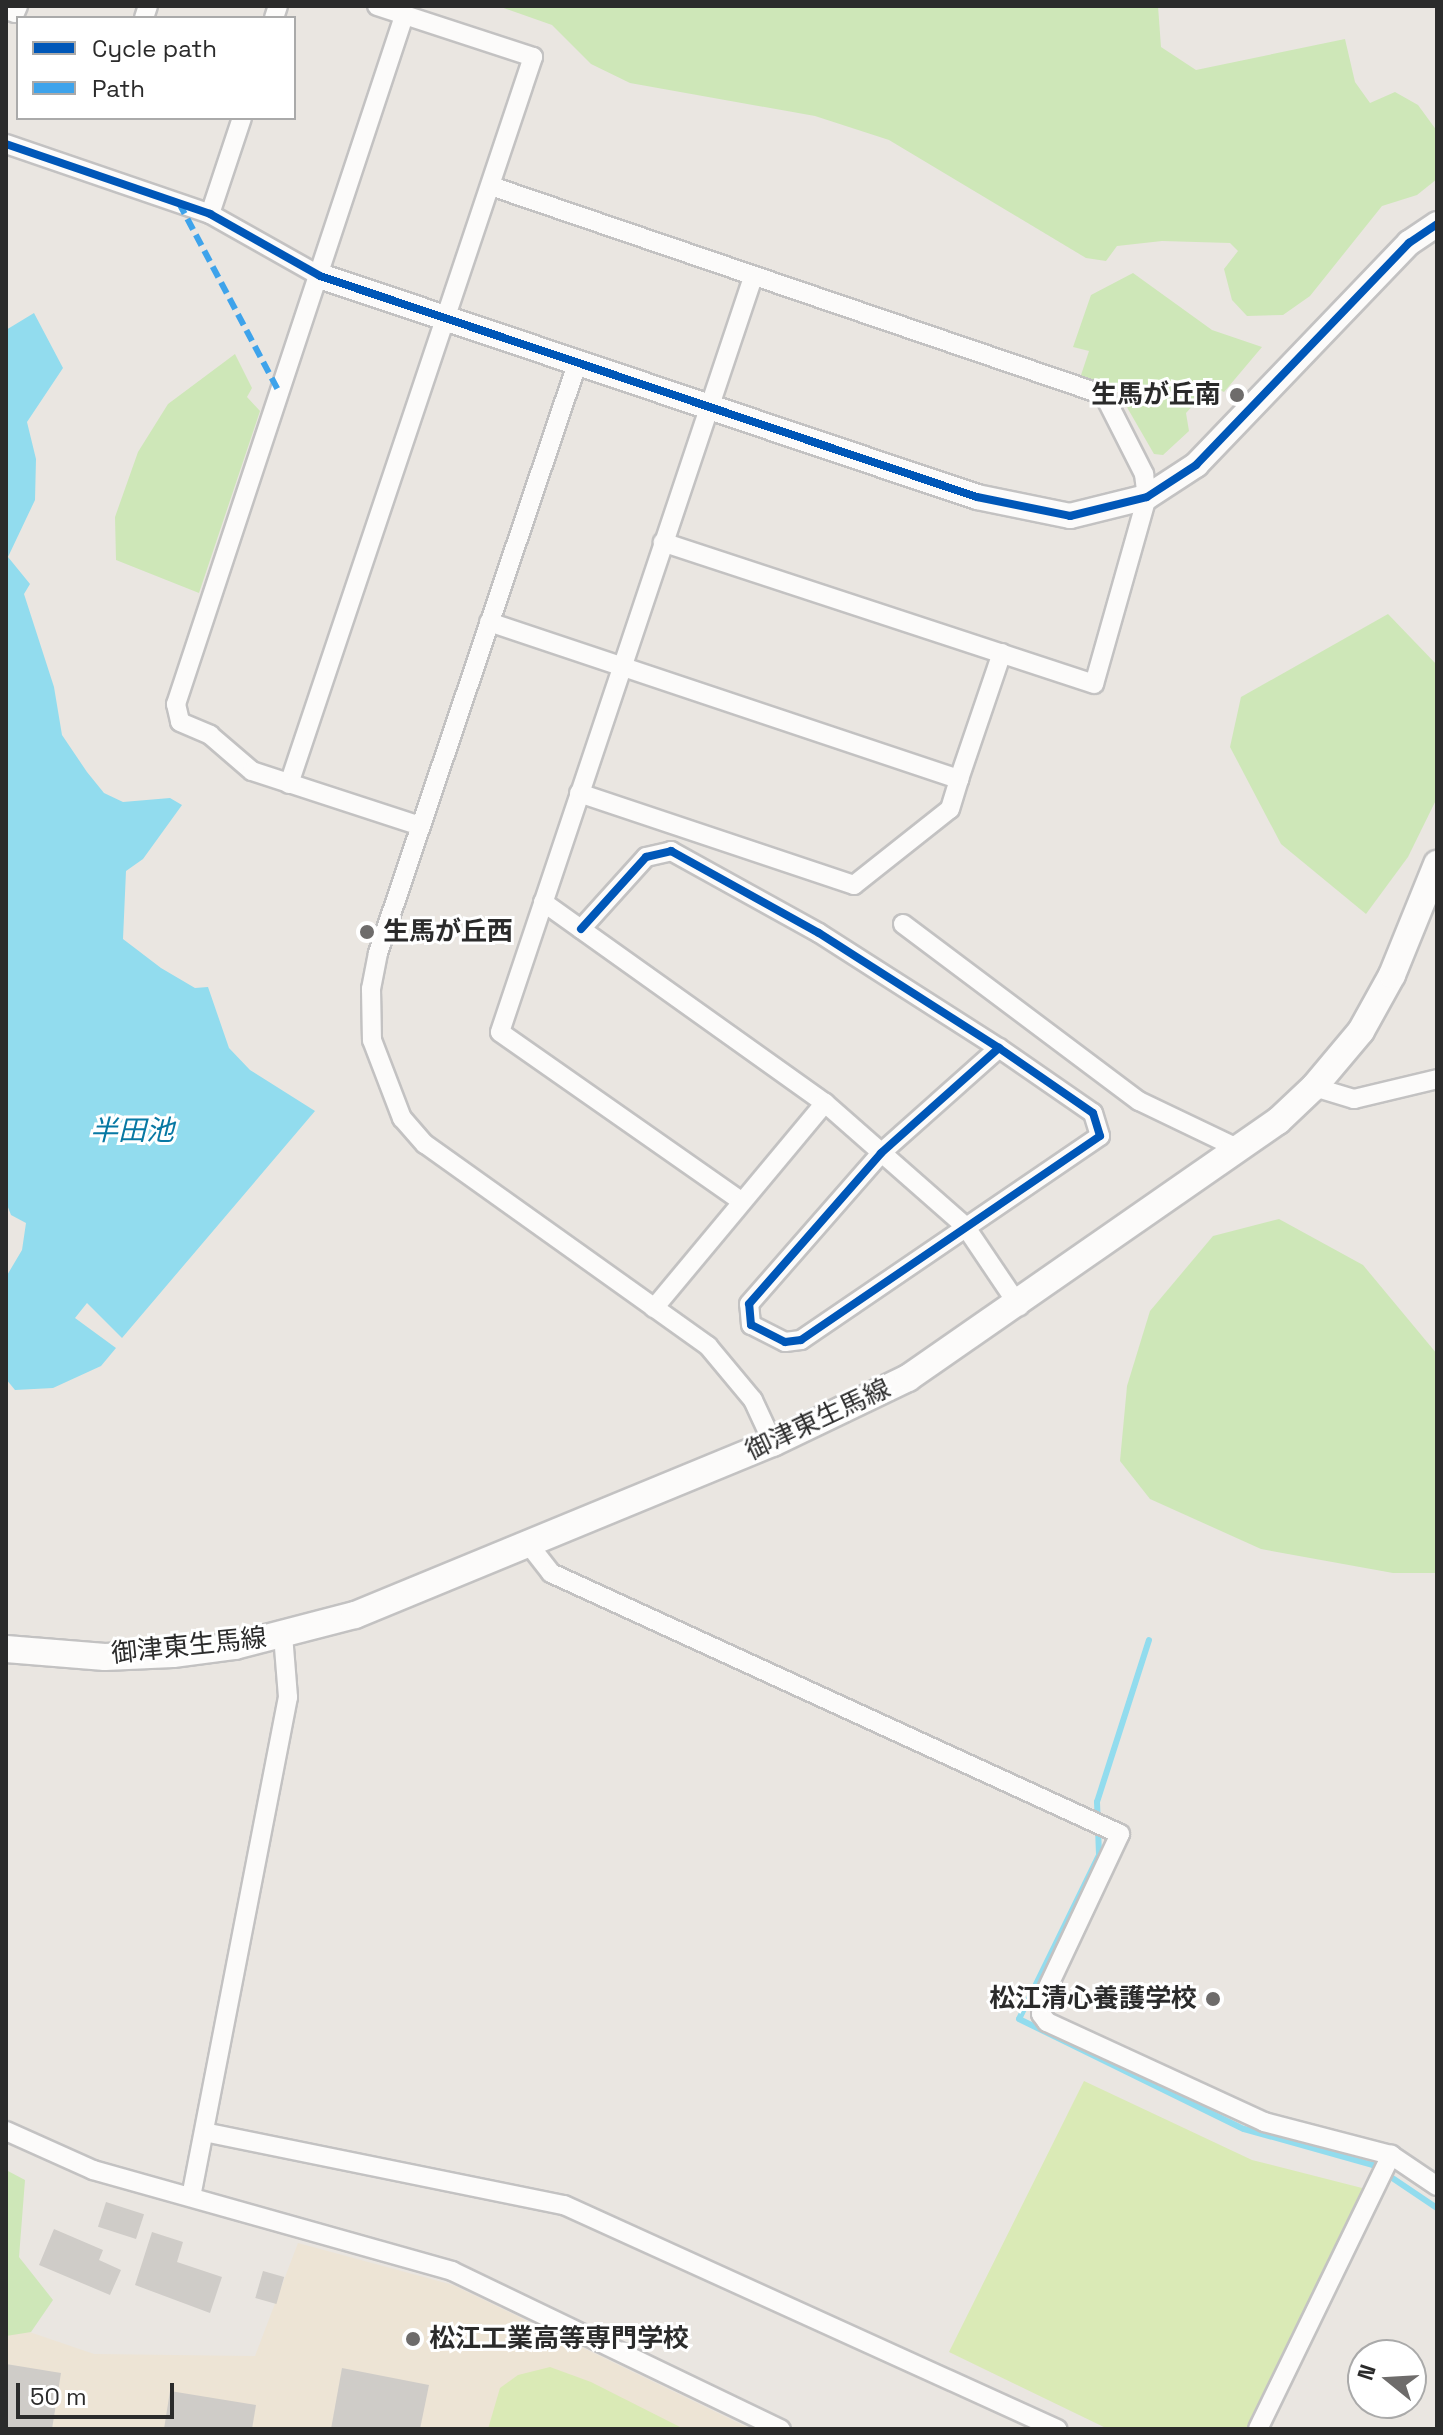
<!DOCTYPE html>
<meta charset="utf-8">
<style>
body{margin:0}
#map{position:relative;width:1443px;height:2435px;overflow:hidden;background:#eae6e1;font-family:"Space Grotesk","Noto Sans JP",sans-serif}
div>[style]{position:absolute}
.education>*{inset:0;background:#ede4d5}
.green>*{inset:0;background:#cee7b8}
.pitch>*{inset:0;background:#daeab6}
.water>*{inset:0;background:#92dcee}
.stream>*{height:6px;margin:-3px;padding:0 3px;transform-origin:3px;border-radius:3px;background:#92dcee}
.building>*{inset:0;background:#cfccc8;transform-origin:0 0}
.roads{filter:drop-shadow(2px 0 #c3c2c2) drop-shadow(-2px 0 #c3c2c2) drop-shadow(0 2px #c3c2c2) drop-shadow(0 -2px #c3c2c2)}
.minor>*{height:18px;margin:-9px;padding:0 9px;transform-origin:9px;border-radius:9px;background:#fcfbfa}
.tertiary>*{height:24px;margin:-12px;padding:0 12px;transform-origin:12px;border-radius:12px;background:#fcfbfa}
.secondary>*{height:26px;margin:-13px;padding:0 13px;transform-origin:13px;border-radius:13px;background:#fcfbfa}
.quiet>*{height:6px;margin-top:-3px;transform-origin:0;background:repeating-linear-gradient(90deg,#3ea3eb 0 12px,transparent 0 18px)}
.cycleway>*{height:8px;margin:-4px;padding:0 4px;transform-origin:4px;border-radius:4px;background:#0057b8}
.dots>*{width:22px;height:22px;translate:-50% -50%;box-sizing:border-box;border:4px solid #fff;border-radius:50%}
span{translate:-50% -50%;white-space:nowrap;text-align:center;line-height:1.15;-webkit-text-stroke:6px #fff;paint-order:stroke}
.poi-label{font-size:26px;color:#2b2b2b;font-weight:700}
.right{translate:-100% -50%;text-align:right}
.left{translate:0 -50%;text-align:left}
.street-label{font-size:26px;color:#2b2b2b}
.water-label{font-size:28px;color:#0778a3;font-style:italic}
.frame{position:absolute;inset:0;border:8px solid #2b2b2b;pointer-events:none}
.legend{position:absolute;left:16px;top:16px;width:280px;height:104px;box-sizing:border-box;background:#fff;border:2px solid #aaa;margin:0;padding:10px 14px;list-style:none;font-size:24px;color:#2b2b2b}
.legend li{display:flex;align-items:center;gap:16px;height:40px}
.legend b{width:40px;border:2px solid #aaa}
.north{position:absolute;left:1347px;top:2339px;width:80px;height:80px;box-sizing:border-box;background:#fff;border:2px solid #aaa;border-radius:50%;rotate:288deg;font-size:22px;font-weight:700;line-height:32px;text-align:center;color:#2b2b2b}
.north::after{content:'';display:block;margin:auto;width:28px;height:36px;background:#6e6c6b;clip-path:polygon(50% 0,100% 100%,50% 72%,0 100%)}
.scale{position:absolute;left:16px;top:2383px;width:158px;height:36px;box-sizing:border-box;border:4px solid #2b2b2b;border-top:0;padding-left:10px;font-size:24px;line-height:28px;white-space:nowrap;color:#2b2b2b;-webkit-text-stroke:6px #fff;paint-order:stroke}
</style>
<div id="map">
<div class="education">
<div style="clip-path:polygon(298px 2243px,453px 2285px,751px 2429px,6px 2429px,6px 2324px,94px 2354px,255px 2356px)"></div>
</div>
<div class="green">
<div style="clip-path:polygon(498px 6px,1158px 6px,1161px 47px,1196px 70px,1345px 39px,1355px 82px,1370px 103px,1395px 92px,1418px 105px,1437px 131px,1437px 179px,1417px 195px,1382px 206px,1310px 296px,1283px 315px,1247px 316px,1232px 300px,1224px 269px,1238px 251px,1230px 243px,1162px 241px,1117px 246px,1106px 261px,1086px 258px,889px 140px,815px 116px,630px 83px,591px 64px,552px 25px)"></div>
<div style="clip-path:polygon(1133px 273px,1212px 330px,1262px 347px,1224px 392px,1211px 386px,1186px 413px,1189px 431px,1163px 455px,1154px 454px,1117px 390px,1080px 378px,1089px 351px,1073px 347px,1091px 295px)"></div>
<div style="clip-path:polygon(235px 354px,252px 388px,247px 397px,260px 411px,199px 593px,116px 560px,115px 517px,138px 452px,168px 404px)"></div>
<div style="clip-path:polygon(1388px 614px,1437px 665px,1437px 798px,1408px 857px,1366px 914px,1281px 844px,1230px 747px,1241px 697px)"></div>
<div style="clip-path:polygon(1279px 1219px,1363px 1265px,1437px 1354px,1437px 1573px,1393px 1573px,1261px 1549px,1150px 1499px,1120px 1461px,1127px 1386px,1150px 1311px,1213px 1236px)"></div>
<div style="clip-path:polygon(6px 2170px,25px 2180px,19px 2257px,53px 2300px,31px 2332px,6px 2336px)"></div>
</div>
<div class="pitch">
<div style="clip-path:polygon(1084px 2081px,1252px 2160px,1366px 2189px,1246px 2429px,1108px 2429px,949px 2352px)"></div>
<div style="clip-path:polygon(550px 2367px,591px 2382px,684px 2429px,488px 2429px,500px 2388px,518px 2375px)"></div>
</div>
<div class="water">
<div style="clip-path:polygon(34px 313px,63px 368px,27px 422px,36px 459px,35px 500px,8px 557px,30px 584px,24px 594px,54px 687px,62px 735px,87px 772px,104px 793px,123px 802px,170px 798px,182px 805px,143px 859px,126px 871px,123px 939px,161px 968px,195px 988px,208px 987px,229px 1048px,250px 1070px,315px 1111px,122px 1338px,87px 1303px,75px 1318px,116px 1348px,101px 1366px,53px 1388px,15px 1390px,6px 1379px,6px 1277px,22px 1250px,26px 1223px,11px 1215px,6px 1202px,6px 330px)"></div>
</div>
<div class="stream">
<div style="left:1149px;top:1640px;width:170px;rotate:107.8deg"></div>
<div style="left:1097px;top:1802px;width:53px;rotate:87.8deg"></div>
<div style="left:1099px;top:1855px;width:182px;rotate:116deg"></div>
<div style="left:1019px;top:2019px;width:250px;rotate:26.1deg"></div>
<div style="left:1244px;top:2129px;width:134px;rotate:15.6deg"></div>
<div style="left:1373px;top:2165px;width:77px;rotate:33.9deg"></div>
</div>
<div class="building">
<div style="left:106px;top:2202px;width:40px;height:26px;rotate:18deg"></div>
<div style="clip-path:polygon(54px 2229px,103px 2250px,99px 2260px,121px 2270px,110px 2295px,39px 2265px)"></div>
<div style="clip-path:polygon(152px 2232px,183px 2242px,177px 2262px,222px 2277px,210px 2313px,135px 2285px)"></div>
<div style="left:263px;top:2271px;width:22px;height:28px;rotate:16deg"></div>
<div style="clip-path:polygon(6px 2364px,61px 2373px,52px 2429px,6px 2429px)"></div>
<div style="clip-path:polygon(342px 2368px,429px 2385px,420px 2429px,331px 2429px)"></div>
<div style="clip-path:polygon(170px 2391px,256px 2405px,252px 2429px,164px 2429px)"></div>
</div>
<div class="roads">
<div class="minor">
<div style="left:6px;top:10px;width:9px;rotate:18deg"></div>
<div style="left:15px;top:13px;width:8px;rotate:-67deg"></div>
<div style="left:404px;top:16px;width:725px;rotate:108.33deg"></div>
<div style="left:176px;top:704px;width:18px;rotate:77deg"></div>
<div style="left:180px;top:722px;width:33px;rotate:23deg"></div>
<div style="left:210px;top:735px;width:55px;rotate:40.6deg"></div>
<div style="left:252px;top:771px;width:177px;rotate:18.1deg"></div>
<div style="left:144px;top:18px;width:13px;rotate:-72deg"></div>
<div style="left:274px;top:18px;width:13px;rotate:-72deg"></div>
<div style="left:6px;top:144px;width:216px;rotate:18.9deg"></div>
<div style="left:210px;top:214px;width:126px;rotate:29.4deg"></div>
<div style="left:491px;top:186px;width:648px;rotate:18.83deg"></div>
<div style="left:1104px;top:395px;width:89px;rotate:63.1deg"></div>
<div style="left:1144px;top:474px;width:23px;rotate:83deg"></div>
<div style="left:1147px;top:497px;width:194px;rotate:105.8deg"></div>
<div style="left:1094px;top:684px;width:454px;rotate:-161.8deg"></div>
<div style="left:210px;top:214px;width:101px;rotate:-71.6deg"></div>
<div style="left:577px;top:364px;width:622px;rotate:108.67deg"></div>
<div style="left:378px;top:953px;width:37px;rotate:101deg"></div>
<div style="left:371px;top:989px;width:51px;rotate:88.9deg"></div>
<div style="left:372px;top:1040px;width:84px;rotate:69deg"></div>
<div style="left:402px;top:1118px;width:35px;rotate:49deg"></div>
<div style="left:425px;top:1144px;width:348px;rotate:35.5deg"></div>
<div style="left:708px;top:1346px;width:70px;rotate:50.2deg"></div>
<div style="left:753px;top:1400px;width:47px;rotate:65.1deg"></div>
<div style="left:489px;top:622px;width:496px;rotate:18.5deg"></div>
<div style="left:959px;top:779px;width:133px;rotate:-71.2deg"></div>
<div style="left:289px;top:784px;width:767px;rotate:-71.45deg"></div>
<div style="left:533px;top:57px;width:164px;rotate:-161.9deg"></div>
<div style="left:579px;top:793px;width:290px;rotate:18.5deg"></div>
<div style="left:854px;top:885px;width:122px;rotate:-38.4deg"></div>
<div style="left:950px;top:809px;width:31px;rotate:-73deg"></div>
<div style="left:543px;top:902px;width:346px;rotate:35.5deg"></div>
<div style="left:825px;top:1103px;width:186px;rotate:41.3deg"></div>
<div style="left:965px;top:1226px;width:97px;rotate:56deg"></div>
<div style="left:903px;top:924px;width:295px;rotate:36.9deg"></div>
<div style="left:1139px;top:1101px;width:109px;rotate:25.6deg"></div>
<div style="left:581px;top:929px;width:97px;rotate:-47.9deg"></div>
<div style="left:646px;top:857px;width:26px;rotate:-13deg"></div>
<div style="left:671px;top:851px;width:169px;rotate:29deg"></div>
<div style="left:819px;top:933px;width:214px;rotate:32.6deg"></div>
<div style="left:999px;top:1048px;width:114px;rotate:34.7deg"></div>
<div style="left:1093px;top:1113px;width:24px;rotate:73deg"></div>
<div style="left:1100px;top:1136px;width:362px;rotate:145.7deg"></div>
<div style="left:801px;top:1340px;width:16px;rotate:173deg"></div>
<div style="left:785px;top:1342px;width:38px;rotate:-153deg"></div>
<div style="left:751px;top:1325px;width:21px;rotate:-95deg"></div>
<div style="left:749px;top:1304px;width:201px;rotate:-48.8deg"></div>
<div style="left:881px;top:1153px;width:158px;rotate:-41.7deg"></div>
<div style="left:1314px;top:1087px;width:42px;rotate:16.7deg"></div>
<div style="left:1354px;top:1099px;width:85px;rotate:-13.5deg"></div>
<div style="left:741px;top:1201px;width:294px;rotate:-145deg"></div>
<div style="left:500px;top:1032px;width:796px;rotate:-71.47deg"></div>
<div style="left:654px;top:1308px;width:267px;rotate:-50.2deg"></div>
<div style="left:530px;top:1546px;width:34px;rotate:52deg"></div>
<div style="left:551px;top:1573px;width:626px;rotate:24.64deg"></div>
<div style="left:1120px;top:1834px;width:181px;rotate:115.2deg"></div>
<div style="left:1043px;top:1998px;width:16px;rotate:97deg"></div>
<div style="left:1041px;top:2014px;width:10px;rotate:53deg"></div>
<div style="left:1047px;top:2022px;width:239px;rotate:24.7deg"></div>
<div style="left:1264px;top:2122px;width:131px;rotate:14.6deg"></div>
<div style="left:1391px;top:2155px;width:55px;rotate:34deg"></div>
<div style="left:6px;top:2131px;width:95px;rotate:24.1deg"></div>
<div style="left:93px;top:2170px;width:373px;rotate:15.7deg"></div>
<div style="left:452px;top:2271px;width:365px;rotate:25.7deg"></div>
<div style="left:204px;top:2132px;width:367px;rotate:11.5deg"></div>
<div style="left:564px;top:2205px;width:542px;rotate:24.44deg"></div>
<div style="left:191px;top:2197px;width:509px;rotate:-79.02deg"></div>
<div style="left:288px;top:1697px;width:62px;rotate:-94.6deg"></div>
<div style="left:1258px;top:2429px;width:305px;rotate:-64.1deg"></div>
</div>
<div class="tertiary">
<div style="left:320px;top:276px;width:693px;rotate:18.59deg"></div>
<div style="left:977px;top:497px;width:95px;rotate:11.5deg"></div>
<div style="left:1070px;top:516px;width:79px;rotate:-13.9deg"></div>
<div style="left:1147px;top:497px;width:59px;rotate:-33.1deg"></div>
<div style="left:1196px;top:465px;width:308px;rotate:-46.2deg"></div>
<div style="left:1409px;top:243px;width:34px;rotate:-34deg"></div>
</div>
<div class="secondary">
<div style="left:6px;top:1649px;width:99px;rotate:4.6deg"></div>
<div style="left:105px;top:1657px;width:68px;rotate:-2.5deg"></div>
<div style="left:173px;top:1654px;width:63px;rotate:-7.4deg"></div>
<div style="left:235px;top:1646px;width:124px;rotate:-14.5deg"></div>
<div style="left:355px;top:1615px;width:452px;rotate:-22.4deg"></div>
<div style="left:773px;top:1443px;width:150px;rotate:-25.7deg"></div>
<div style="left:908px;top:1378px;width:450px;rotate:-34.8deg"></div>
<div style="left:1278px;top:1121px;width:50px;rotate:-43.4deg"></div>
<div style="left:1314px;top:1087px;width:73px;rotate:-50deg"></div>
<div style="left:1361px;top:1031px;width:64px;rotate:-61deg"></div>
<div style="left:1392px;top:975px;width:120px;rotate:-67.9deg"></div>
</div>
</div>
<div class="quiet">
<div style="left:179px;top:203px;width:216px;rotate:62.1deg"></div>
</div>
<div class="cycleway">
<div style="left:6px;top:144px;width:216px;rotate:18.9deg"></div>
<div style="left:210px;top:214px;width:126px;rotate:29.4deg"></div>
<div style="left:320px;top:276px;width:693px;rotate:18.59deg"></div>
<div style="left:977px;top:497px;width:95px;rotate:11.5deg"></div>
<div style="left:1070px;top:516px;width:79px;rotate:-13.9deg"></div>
<div style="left:1147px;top:497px;width:59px;rotate:-33.1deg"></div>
<div style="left:1196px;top:465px;width:308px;rotate:-46.2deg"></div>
<div style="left:1409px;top:243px;width:34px;rotate:-34deg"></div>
<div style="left:581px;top:929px;width:97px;rotate:-47.9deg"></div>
<div style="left:646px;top:857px;width:26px;rotate:-13deg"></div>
<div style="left:671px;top:851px;width:169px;rotate:29deg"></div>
<div style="left:819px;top:933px;width:214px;rotate:32.6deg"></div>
<div style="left:999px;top:1048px;width:114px;rotate:34.7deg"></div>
<div style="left:1093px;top:1113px;width:24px;rotate:73deg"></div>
<div style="left:1100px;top:1136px;width:362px;rotate:145.7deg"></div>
<div style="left:801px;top:1340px;width:16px;rotate:173deg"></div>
<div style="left:785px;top:1342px;width:38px;rotate:-153deg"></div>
<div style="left:751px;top:1325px;width:21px;rotate:-95deg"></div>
<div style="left:749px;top:1304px;width:201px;rotate:-48.8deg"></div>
<div style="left:881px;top:1153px;width:158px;rotate:-41.7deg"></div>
</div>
<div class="dots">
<div style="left:1237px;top:395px;background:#6e6c6b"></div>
<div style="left:367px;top:932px;background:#6e6c6b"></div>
<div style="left:1213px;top:1999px;background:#6e6c6b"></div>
<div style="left:413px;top:2339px;background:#6e6c6b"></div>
</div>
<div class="poi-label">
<span class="right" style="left:1221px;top:395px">生馬が丘南</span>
<span class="left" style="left:383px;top:932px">生馬が丘西</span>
<span class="right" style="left:1197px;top:1999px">松江清心養護学校</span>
<span class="left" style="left:429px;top:2339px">松江工業高等専門学校</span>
</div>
<div class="street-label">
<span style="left:818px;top:1420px;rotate:-25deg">御津東生馬線</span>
<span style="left:189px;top:1646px;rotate:-6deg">御津東生馬線</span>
</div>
<div class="water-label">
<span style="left:132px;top:1130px">半田池</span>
</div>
<div class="frame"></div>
<ul class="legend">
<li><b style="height:10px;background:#0057b8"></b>Cycle path</li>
<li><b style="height:10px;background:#3ea3eb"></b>Path</li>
</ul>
<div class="north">N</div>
<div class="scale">50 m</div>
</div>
